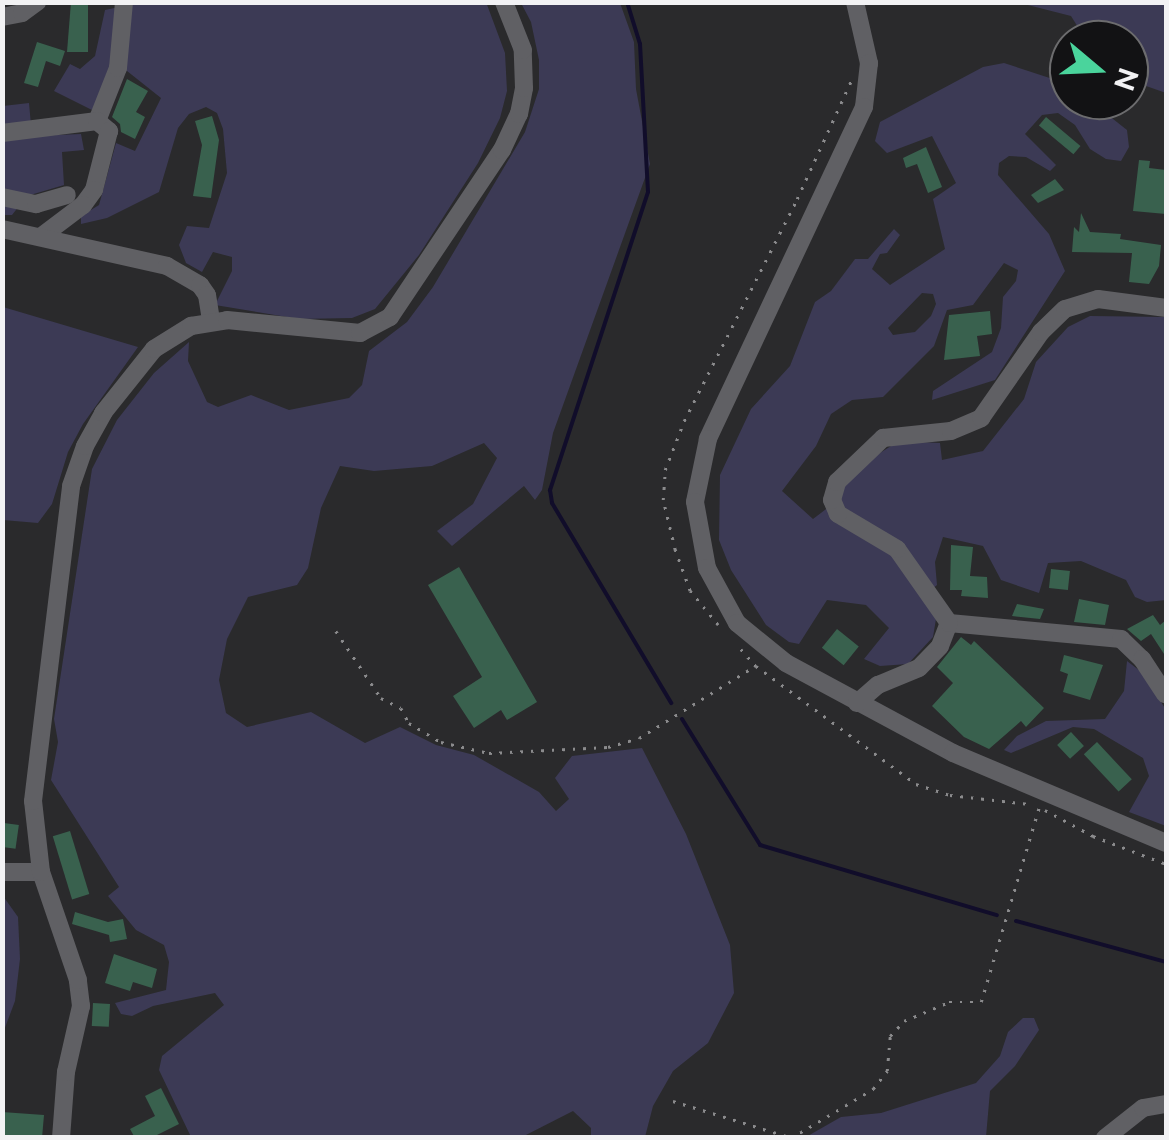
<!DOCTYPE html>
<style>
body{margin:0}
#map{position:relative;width:1169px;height:1140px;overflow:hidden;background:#2a2a2c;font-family:Raleway,sans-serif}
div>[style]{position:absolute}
.green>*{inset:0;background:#3c3a55}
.stream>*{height:4px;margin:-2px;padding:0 2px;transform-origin:2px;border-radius:2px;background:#110d2a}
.building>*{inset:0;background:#39614e;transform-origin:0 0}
.path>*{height:2.5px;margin-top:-1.25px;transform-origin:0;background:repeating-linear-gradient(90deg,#8b8b8d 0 2.5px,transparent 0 10.5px)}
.minor>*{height:18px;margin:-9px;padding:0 9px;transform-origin:9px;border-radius:9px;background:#606064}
span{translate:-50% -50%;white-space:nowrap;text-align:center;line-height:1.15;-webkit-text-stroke:8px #121214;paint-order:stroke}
.frame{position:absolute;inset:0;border:5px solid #f2f2f4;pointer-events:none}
.north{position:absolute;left:1049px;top:20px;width:100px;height:100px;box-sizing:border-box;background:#121214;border:2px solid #6c6c6e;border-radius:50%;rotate:109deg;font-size:28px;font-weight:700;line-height:40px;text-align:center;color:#f2f2f4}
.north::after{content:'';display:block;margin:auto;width:35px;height:45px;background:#4ad49c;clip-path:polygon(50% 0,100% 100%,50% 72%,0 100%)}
</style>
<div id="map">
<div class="green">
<div style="clip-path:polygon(486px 2px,505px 53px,507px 91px,500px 118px,478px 163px,419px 255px,375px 309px,352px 318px,299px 319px,215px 305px,232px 271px,232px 257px,213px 252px,202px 272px,186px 263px,179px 245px,187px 226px,209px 228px,227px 173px,223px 129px,217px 113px,206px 107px,189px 114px,178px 128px,159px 192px,107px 218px,81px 224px,81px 216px,99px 205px,116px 143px,135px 151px,161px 98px,127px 71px,112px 65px,96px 112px,54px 91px,70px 64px,80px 69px,95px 56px,105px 10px,138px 3px)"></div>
<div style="clip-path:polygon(521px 3px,620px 3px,634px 42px,636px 89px,650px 164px,553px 433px,542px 490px,535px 500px,524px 486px,452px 546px,437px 531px,473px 504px,497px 458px,484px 443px,432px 466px,374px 471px,340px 466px,321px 508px,308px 568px,297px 585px,248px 597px,227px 639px,219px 680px,226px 713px,247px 727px,311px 712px,365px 743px,400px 727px,436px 745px,474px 755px,539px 792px,556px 811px,569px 799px,555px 778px,572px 756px,642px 748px,686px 834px,730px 945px,734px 993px,708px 1043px,673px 1071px,653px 1106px,645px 1137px,591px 1137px,591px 1128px,573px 1111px,522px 1137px,191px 1137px,159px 1070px,162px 1056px,224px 1005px,215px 993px,153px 1006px,132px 1016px,121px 1014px,115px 1003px,166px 990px,169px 962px,164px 945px,136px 930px,108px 896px,119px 887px,51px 780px,58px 742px,54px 719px,92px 469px,117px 420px,154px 373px,189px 342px,188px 361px,207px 402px,218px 407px,251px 395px,289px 410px,349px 398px,362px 385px,369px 351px,407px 322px,433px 287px,525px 132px,539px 89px,539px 60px,531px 22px)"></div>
<div style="clip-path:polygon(1020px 3px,1166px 3px,1166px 93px,1129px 80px,1129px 40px,1086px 40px,1071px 16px)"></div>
<div style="clip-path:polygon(evenodd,1004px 63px,1068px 84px,1069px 100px,1089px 100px,1127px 130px,1129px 147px,1121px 161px,1106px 159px,1090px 149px,1075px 125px,1058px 113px,1042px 115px,1025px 134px,1056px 165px,1050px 171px,1026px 157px,1009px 156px,999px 163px,998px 175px,1049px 234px,1065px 271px,995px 380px,932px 400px,933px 391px,992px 352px,1001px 328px,1003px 297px,1016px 281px,1018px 270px,1004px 263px,973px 305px,947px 310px,934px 346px,883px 397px,852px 400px,831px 414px,816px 446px,782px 491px,813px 519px,838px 500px,841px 488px,864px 463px,899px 441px,940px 443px,942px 460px,983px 451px,1024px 399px,1036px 362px,1068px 327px,1090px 316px,1166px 317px,1166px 600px,1147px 602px,1135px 597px,1126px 580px,1081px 561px,1048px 563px,1039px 593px,1001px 580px,983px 546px,943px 537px,935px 562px,937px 585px,922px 597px,936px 619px,933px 637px,908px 664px,880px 666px,864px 659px,889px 628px,866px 605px,827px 600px,799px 644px,789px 642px,766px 625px,731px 570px,719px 540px,720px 475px,751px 409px,790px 366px,815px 302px,831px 291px,855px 259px,868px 259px,894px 229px,900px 235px,887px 253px,880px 254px,872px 269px,890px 285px,945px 249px,933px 199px,956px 183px,932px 136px,887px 153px,875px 141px,880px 122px,983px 67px,1004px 63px,922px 293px,933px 294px,936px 304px,931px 316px,915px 332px,893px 335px,888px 328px,922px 293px)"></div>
<div style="clip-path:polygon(29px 103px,32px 136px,81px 134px,84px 150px,62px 152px,64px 185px,27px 196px,12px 215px,3px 215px,3px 106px)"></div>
<div style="clip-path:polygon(3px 307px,138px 347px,83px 424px,68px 452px,52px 504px,38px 523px,3px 520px)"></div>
<div style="clip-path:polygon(1127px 661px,1144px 674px,1166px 710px,1166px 826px,1129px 812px,1149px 776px,1143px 758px,1094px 729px,1073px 727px,1011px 753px,1004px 750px,1017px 736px,1046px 721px,1105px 719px,1124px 691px)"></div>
<div style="clip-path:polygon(3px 896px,18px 917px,20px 959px,15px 1001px,3px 1033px)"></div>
<div style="clip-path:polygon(1023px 1018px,1034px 1018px,1039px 1030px,1015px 1066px,990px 1091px,986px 1137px,806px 1137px,841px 1117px,881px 1113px,976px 1083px,1000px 1056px,1008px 1032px)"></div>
</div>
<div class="stream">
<div style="left:627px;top:2px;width:44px;rotate:72.8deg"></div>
<div style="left:640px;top:44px;width:148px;rotate:86.9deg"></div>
<div style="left:648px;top:192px;width:314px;rotate:108.2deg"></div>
<div style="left:550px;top:490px;width:13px;rotate:81deg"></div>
<div style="left:552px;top:503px;width:233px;rotate:59.2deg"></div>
<div style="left:682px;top:719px;width:148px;rotate:58.2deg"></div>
<div style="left:760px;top:845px;width:247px;rotate:16.5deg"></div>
<div style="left:1016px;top:921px;width:156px;rotate:15.3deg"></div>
</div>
<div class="building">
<div style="clip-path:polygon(71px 2px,88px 2px,88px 52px,67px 52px)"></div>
<div style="clip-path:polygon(37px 42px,65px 51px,60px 66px,46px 61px,38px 87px,24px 83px)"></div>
<div style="clip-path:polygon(127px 79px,148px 91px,136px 112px,145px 117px,135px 139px,121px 132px,120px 124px,112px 117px)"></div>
<div style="clip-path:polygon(212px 116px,219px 140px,211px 198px,193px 196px,202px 145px,195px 121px)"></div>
<div style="left:1046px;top:117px;width:45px;height:11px;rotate:40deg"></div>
<div style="clip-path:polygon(926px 147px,942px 187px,928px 193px,917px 164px,906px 168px,903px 158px)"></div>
<div style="clip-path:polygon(1139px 160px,1150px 161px,1149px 168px,1166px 170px,1166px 214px,1133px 211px)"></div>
<div style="clip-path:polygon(1055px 179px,1064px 190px,1038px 203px,1031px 195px)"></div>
<div style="clip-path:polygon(1081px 213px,1090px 232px,1121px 234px,1120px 239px,1161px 245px,1159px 266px,1149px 284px,1129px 282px,1132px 253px,1072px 252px,1074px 227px,1079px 232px)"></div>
<div style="clip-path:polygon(990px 311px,992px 334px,977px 336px,980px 356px,944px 360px,949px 315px)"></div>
<div style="clip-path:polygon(951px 545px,973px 547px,970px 576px,987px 577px,988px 598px,961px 596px,962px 590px,950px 590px)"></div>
<div style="clip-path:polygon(459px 567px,537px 702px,507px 720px,501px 710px,474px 728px,453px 696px,482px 677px,428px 585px)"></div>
<div style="left:1051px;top:569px;width:19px;height:19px;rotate:6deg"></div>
<div style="clip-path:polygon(1079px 599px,1109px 605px,1105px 625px,1074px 622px)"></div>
<div style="clip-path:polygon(1017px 604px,1044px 609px,1040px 619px,1012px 616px)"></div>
<div style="clip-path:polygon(1153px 615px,1160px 625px,1166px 620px,1166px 657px,1151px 634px,1141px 641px,1127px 629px)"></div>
<div style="left:837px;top:629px;width:28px;height:24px;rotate:39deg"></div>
<div style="clip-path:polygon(961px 637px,971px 645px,974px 641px,1044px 708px,1026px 727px,1021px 721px,989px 749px,964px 737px,932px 706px,953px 683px,937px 667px)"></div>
<div style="clip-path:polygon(1064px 655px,1103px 665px,1090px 700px,1063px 692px,1068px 674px,1060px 671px)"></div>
<div style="left:1071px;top:732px;width:19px;height:19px;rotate:47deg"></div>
<div style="left:1097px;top:742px;width:51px;height:18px;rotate:47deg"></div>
<div style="left:4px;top:823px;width:15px;height:24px;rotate:8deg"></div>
<div style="left:70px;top:831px;width:66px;height:18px;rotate:73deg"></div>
<div style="clip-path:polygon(75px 912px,108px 922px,123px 919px,127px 939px,110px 942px,109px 935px,72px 924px)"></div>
<div style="clip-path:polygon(114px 954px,157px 969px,152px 988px,133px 982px,130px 991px,105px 983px)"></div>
<div style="left:93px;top:1003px;width:17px;height:23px;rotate:3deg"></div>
<div style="clip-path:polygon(161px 1088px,179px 1124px,151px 1138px,135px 1138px,130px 1129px,155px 1116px,145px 1096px)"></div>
<div style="clip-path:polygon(2px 1112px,44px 1115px,42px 1138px,2px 1138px)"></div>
</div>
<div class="path">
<div style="left:718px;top:625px;width:44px;rotate:-129.5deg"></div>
<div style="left:690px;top:591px;width:44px;rotate:-110.1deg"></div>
<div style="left:675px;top:550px;width:51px;rotate:-103.5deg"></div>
<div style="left:663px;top:500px;width:30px;rotate:-86deg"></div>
<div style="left:665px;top:470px;width:53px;rotate:-68.8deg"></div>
<div style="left:684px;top:421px;width:249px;rotate:-63deg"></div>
<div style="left:797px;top:199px;width:130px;rotate:-65.4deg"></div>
<div style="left:336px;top:631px;width:81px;rotate:56.1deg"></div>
<div style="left:381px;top:698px;width:22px;rotate:27deg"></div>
<div style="left:401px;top:708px;width:17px;rotate:62deg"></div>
<div style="left:409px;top:723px;width:37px;rotate:31deg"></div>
<div style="left:441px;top:742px;width:49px;rotate:12.9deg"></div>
<div style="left:489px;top:753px;width:119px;rotate:-2.9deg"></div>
<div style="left:608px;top:747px;width:32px;rotate:-16deg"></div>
<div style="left:639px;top:738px;width:137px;rotate:-31.8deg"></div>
<div style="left:741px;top:649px;width:23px;rotate:49deg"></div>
<div style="left:756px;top:666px;width:199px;rotate:36.4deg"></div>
<div style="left:916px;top:784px;width:36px;rotate:18deg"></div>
<div style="left:950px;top:795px;width:80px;rotate:6.5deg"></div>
<div style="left:1045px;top:810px;width:55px;rotate:28.4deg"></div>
<div style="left:1093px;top:836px;width:78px;rotate:21deg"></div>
<div style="left:673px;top:1101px;width:121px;rotate:17.2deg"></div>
<div style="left:791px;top:1138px;width:96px;rotate:-30.9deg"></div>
<div style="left:873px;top:1089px;width:23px;rotate:-52deg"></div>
<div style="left:887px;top:1071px;width:35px;rotate:-85deg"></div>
<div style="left:890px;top:1036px;width:21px;rotate:-47deg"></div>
<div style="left:904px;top:1021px;width:49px;rotate:-22.9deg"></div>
<div style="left:949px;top:1002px;width:32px"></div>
<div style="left:981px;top:1002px;width:202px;rotate:-73.4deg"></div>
</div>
<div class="minor">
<div style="left:855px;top:2px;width:63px;rotate:77.1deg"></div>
<div style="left:869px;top:63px;width:44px;rotate:96.5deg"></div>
<div style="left:864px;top:107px;width:367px;rotate:115.2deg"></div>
<div style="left:708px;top:439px;width:64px;rotate:101.7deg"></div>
<div style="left:695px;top:502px;width:67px;rotate:79.7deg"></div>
<div style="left:707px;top:568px;width:63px;rotate:61.4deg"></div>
<div style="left:737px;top:623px;width:63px;rotate:39.2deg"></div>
<div style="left:786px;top:663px;width:190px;rotate:28.3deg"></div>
<div style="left:953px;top:753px;width:231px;rotate:22.9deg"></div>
<div style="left:2px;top:17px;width:20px;rotate:-11deg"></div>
<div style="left:22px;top:13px;width:19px;rotate:-36deg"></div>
<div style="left:97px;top:121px;width:57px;rotate:-68.4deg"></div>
<div style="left:118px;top:68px;width:66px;rotate:-84.8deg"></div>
<div style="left:2px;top:133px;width:96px;rotate:-7.2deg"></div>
<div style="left:97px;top:121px;width:16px;rotate:40deg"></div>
<div style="left:109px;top:131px;width:61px;rotate:104.3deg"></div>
<div style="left:94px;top:190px;width:19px;rotate:126deg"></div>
<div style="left:83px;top:205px;width:51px;rotate:142.9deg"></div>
<div style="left:2px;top:197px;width:35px;rotate:12deg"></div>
<div style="left:36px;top:204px;width:32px;rotate:-16deg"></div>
<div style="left:2px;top:229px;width:169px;rotate:12.6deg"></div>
<div style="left:167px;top:266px;width:38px;rotate:30deg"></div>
<div style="left:200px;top:285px;width:12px;rotate:55deg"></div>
<div style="left:207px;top:295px;width:25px;rotate:81deg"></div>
<div style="left:949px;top:623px;width:173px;rotate:5.3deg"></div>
<div style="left:1121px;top:639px;width:29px;rotate:44deg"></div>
<div style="left:1142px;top:659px;width:42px;rotate:56.7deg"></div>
<div style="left:857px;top:703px;width:28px;rotate:-41deg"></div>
<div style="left:878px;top:685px;width:44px;rotate:-22.5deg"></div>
<div style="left:919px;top:668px;width:30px;rotate:-46deg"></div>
<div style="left:940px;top:646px;width:25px;rotate:-69deg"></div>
<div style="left:949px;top:623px;width:90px;rotate:-125.1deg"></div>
<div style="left:897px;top:549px;width:69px;rotate:-149.3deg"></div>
<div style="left:838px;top:514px;width:15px;rotate:-113deg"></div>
<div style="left:832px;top:500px;width:19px;rotate:-74deg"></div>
<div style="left:837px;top:482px;width:64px;rotate:-43.7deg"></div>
<div style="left:883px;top:438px;width:68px;rotate:-5.9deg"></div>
<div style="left:951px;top:431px;width:33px;rotate:-23deg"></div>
<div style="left:981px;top:418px;width:105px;rotate:-55.1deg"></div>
<div style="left:1041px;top:332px;width:33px;rotate:-44deg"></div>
<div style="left:1065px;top:309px;width:34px;rotate:-17deg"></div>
<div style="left:1098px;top:299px;width:69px;rotate:7.5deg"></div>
<div style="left:2px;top:872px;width:39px"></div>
<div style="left:61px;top:1138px;width:66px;rotate:-85.7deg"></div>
<div style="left:66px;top:1072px;width:68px;rotate:-77.2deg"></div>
<div style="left:81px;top:1006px;width:26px;rotate:-97deg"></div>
<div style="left:78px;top:980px;width:114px;rotate:-108.9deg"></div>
<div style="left:41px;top:872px;width:71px;rotate:-96.4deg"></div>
<div style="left:33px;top:801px;width:317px;rotate:-83.1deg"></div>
<div style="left:71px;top:486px;width:42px;rotate:-70.7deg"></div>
<div style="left:85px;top:446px;width:38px;rotate:-61deg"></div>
<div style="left:103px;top:413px;width:82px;rotate:-51.4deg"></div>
<div style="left:154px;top:349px;width:44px;rotate:-31.9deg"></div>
<div style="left:191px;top:326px;width:36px;rotate:-9deg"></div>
<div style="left:227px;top:320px;width:134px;rotate:5.6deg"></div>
<div style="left:360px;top:333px;width:34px;rotate:-28deg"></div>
<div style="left:390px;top:317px;width:201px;rotate:-56.2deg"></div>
<div style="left:502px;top:150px;width:40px;rotate:-65deg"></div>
<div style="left:519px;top:114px;width:26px;rotate:-79deg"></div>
<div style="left:524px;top:88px;width:38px;rotate:-92deg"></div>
<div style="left:523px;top:50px;width:52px;rotate:-111.6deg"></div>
<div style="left:1105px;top:1138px;width:48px;rotate:-38.3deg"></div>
<div style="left:1143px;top:1108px;width:23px;rotate:-10deg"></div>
</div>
<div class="frame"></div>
<div class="north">N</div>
</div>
